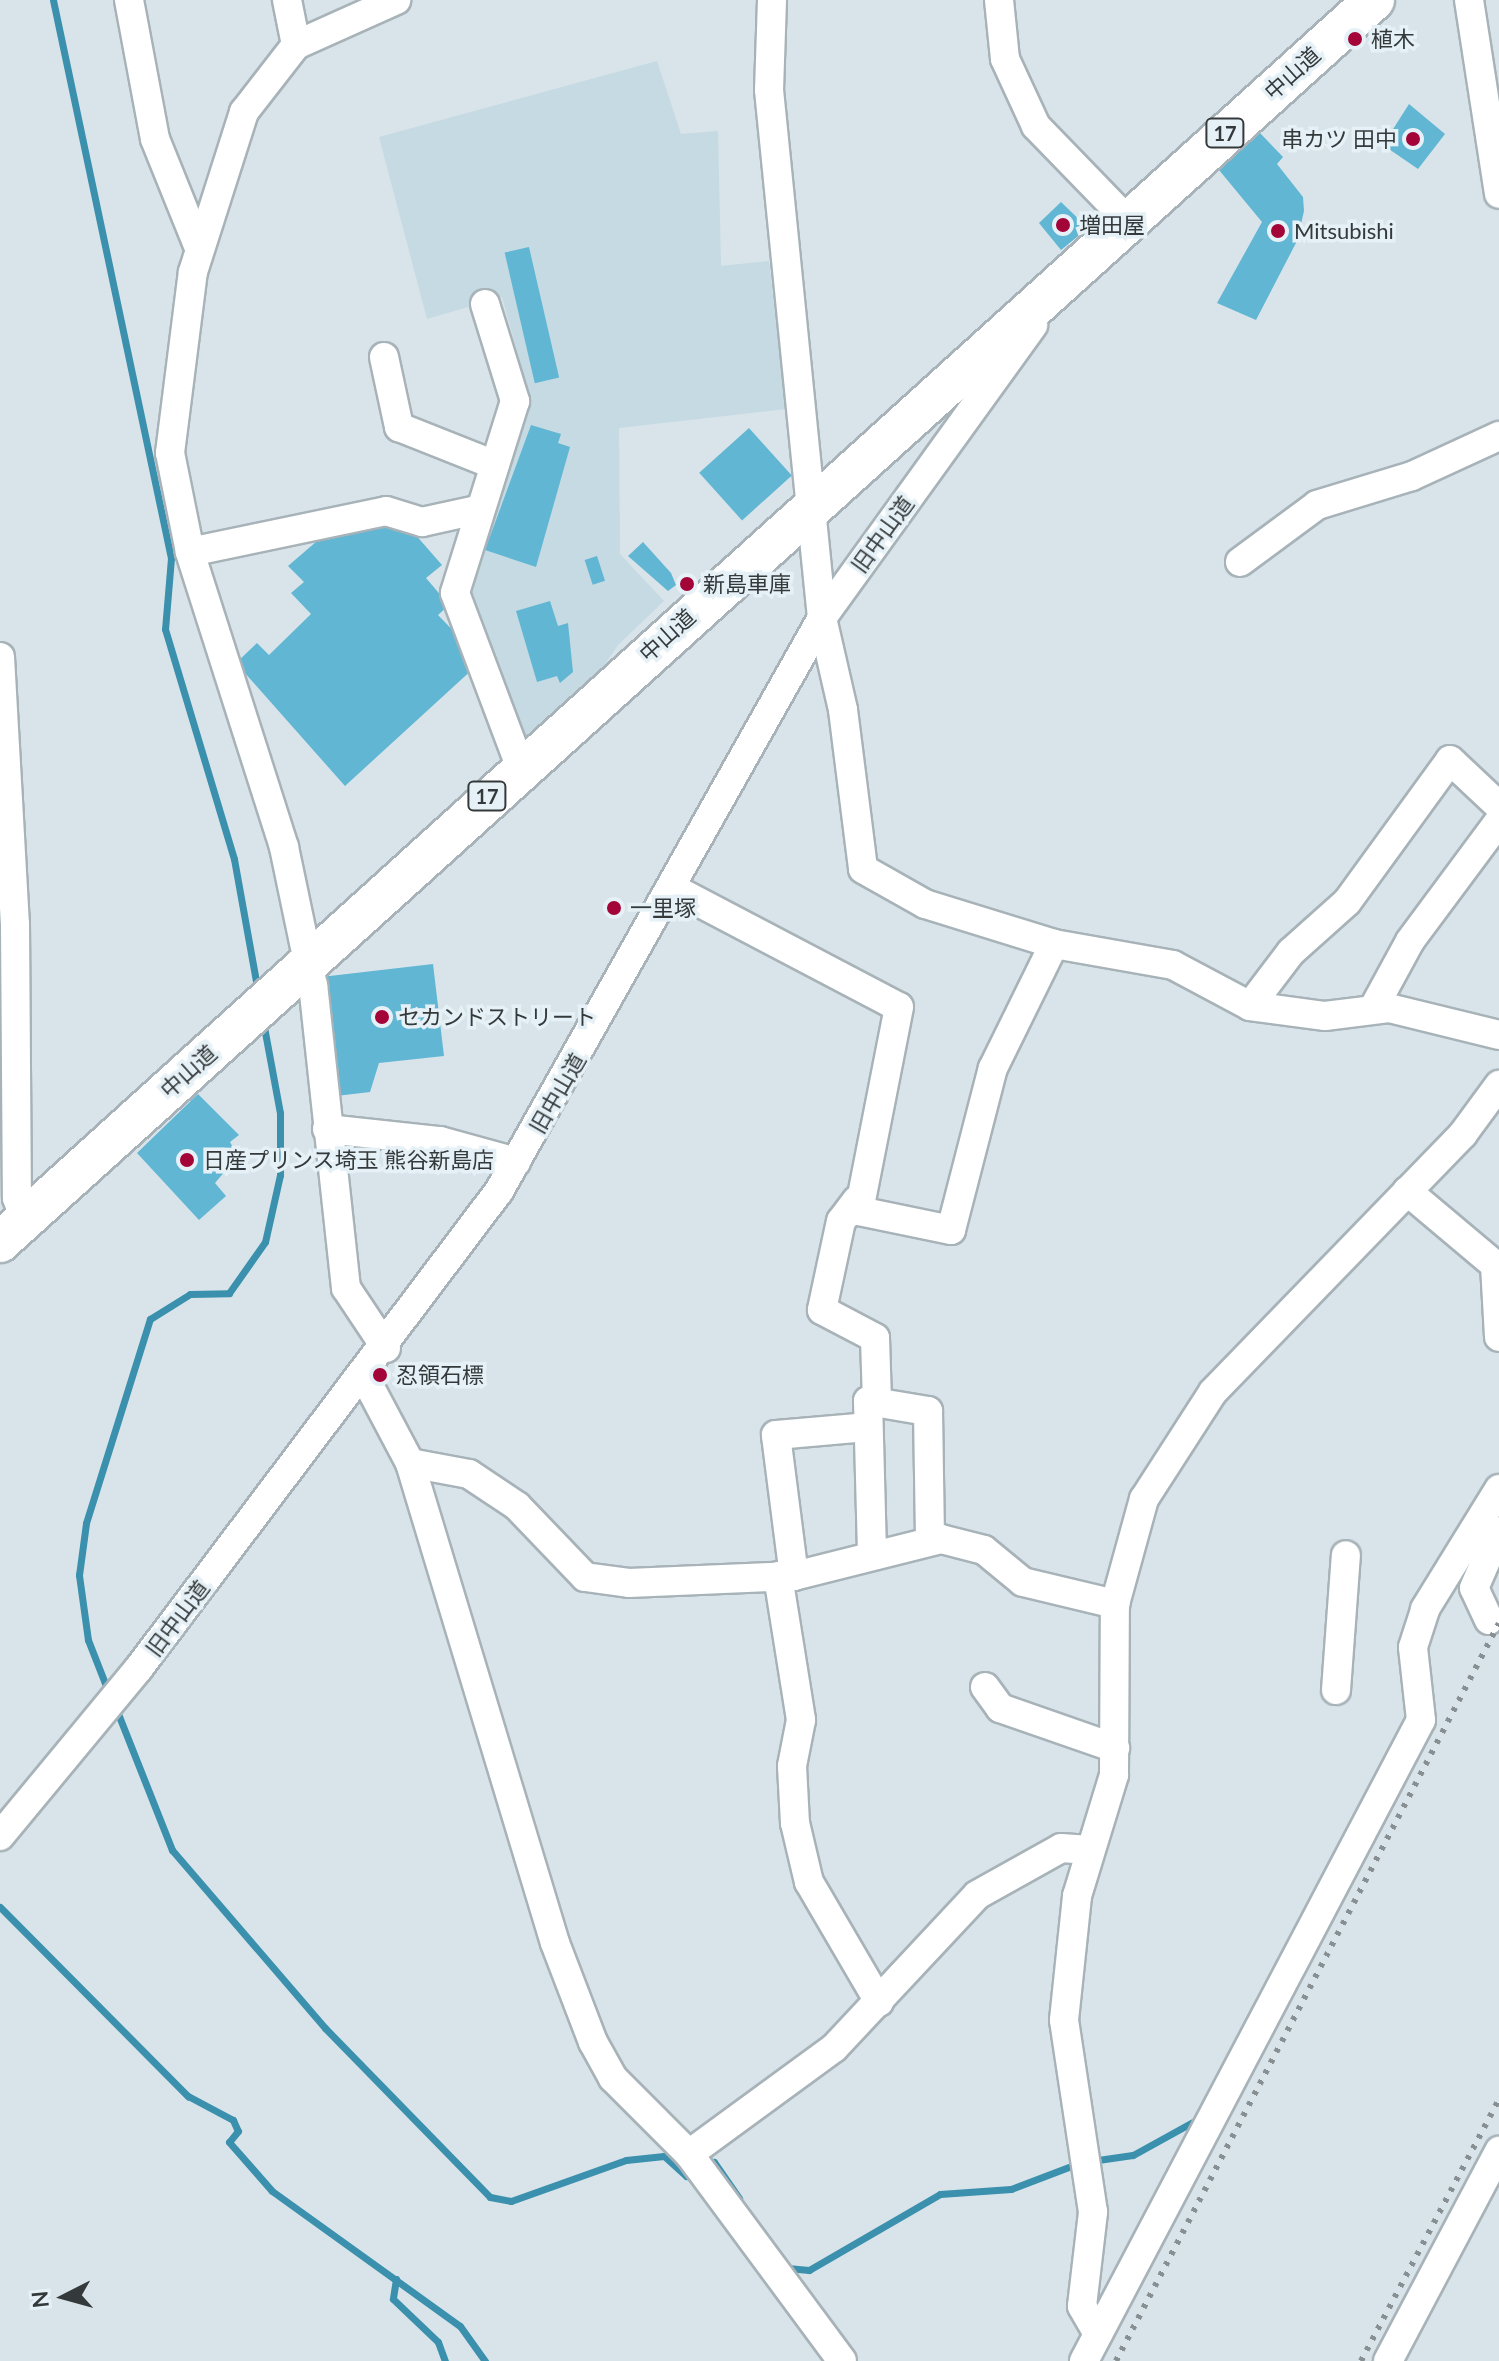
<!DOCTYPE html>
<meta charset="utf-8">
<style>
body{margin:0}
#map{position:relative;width:1499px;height:2361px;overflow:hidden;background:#d8e4e9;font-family:Lato,"Noto Sans JP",sans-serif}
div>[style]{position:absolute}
.built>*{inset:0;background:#c5dae2}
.stream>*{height:7px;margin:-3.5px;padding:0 3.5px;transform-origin:3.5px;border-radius:3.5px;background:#3a90ad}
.building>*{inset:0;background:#61b6d3;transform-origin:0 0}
.roads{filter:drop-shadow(2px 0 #a7b3b8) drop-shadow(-2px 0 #a7b3b8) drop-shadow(0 2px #a7b3b8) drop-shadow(0 -2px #a7b3b8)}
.minor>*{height:28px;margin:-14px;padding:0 14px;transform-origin:14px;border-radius:14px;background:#fff}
.highway>*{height:40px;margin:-20px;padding:0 20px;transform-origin:20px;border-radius:20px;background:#fff}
.rail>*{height:6px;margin-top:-3px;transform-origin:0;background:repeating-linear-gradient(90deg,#878f93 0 4px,transparent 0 12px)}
.dots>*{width:22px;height:22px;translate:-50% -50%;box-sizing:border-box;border:4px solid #e5f1f6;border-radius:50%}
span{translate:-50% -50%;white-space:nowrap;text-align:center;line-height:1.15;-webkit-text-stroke:7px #e5f1f6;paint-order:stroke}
.shield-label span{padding:2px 6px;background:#e5f1f6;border:2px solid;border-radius:6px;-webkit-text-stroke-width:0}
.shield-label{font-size:20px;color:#34393b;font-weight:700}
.poi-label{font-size:22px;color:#34393b}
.left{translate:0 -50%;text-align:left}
.right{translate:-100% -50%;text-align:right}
.street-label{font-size:22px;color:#34393b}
.north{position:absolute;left:24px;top:2257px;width:80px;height:80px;-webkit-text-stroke:6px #e5f1f6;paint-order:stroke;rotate:264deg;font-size:22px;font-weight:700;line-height:32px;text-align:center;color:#34393b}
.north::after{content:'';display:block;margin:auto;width:28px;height:36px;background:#34393b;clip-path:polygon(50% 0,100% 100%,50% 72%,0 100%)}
</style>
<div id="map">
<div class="built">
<div style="clip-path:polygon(657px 61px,681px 134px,718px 131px,721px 266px,769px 261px,786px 409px,619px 428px,620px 554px,664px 601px,618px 645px,594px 680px,523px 739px,470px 589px,529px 394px,502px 297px,427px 319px,379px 137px)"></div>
</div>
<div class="stream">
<div style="left:53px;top:0;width:570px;rotate:78.06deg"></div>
<div style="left:171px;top:558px;width:71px;rotate:94.8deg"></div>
<div style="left:165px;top:629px;width:240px;rotate:73.3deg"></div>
<div style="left:234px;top:859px;width:136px;rotate:79.8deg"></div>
<div style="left:108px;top:1691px;width:55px;rotate:-111.4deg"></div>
<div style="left:88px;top:1640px;width:66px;rotate:-97.9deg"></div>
<div style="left:79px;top:1575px;width:52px;rotate:-82.3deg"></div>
<div style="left:86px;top:1523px;width:214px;rotate:-72.6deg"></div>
<div style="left:150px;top:1319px;width:47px;rotate:-32deg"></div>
<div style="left:190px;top:1294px;width:39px;rotate:-1deg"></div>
<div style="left:229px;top:1293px;width:62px;rotate:-54.8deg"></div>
<div style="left:265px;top:1242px;width:69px;rotate:-77.4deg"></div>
<div style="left:280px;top:1175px;width:62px;rotate:-90deg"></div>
<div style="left:280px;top:1113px;width:94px;rotate:-100.5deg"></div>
<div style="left:115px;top:1706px;width:155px;rotate:68.4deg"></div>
<div style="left:172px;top:1850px;width:235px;rotate:49.3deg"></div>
<div style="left:325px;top:2028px;width:236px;rotate:45.7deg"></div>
<div style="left:490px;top:2197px;width:21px;rotate:11deg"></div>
<div style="left:511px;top:2201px;width:122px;rotate:-19.6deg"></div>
<div style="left:626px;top:2160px;width:38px;rotate:-6deg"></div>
<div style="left:664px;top:2156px;width:30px;rotate:42deg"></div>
<div style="left:686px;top:2176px;width:11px;rotate:-27deg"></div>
<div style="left:0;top:1907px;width:267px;rotate:45.2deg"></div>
<div style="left:188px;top:2096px;width:51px;rotate:28.1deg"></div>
<div style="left:233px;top:2120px;width:12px;rotate:66deg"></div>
<div style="left:238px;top:2131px;width:14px;rotate:129deg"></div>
<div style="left:229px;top:2142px;width:65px;rotate:48.7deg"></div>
<div style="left:272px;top:2191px;width:231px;rotate:35.7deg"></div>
<div style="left:460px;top:2326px;width:43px;rotate:54.5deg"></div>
<div style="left:1091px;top:2161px;width:42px;rotate:-8.1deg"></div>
<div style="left:1133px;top:2155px;width:77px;rotate:-28.9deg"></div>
<div style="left:707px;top:2166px;width:8px;rotate:-30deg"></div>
<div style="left:714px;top:2162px;width:44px;rotate:55.2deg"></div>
<div style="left:787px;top:2268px;width:22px;rotate:5deg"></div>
<div style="left:809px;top:2270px;width:151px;rotate:-30.1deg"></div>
<div style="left:940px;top:2194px;width:71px;rotate:-4deg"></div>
<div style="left:1011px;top:2189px;width:73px;rotate:-20.9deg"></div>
<div style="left:396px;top:2279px;width:20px;rotate:99deg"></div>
<div style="left:393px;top:2299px;width:62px;rotate:43.7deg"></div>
<div style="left:438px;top:2342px;width:20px;rotate:70deg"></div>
</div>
<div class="building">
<div style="clip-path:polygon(1409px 104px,1445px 134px,1418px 169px,1383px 145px)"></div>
<div style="clip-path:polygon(1260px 133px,1283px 157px,1277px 164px,1303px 197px,1304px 211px,1297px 241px,1256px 320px,1217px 303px,1262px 222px,1219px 170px)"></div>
<div style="clip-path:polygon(1061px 202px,1088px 228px,1061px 250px,1039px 223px)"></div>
<div style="left:529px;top:247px;width:134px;height:25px;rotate:77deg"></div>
<div style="clip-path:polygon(531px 425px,561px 434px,558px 443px,570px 447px,536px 567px,485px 550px)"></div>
<div style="left:749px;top:428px;width:64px;height:67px;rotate:48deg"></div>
<div style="clip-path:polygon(407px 525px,442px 565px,426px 578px,449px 605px,438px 615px,468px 646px,475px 667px,345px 786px,236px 663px,257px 643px,269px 655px,311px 614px,291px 593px,304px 582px,288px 566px,324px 535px)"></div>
<div style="clip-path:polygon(643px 542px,671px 573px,676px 585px,668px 591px,628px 556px)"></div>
<div style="left:597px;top:556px;width:26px;height:13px;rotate:72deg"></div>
<div style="clip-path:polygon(550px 601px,558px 626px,568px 623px,573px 672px,560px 683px,557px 676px,537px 682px,516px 611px)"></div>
<div style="clip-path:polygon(433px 964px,444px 1056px,379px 1063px,370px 1092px,336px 1096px,321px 977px)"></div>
<div style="clip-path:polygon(198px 1094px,239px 1135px,230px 1142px,238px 1156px,215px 1183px,226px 1196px,199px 1220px,137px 1153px)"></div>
</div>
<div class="roads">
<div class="minor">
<div style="left:129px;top:0;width:141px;rotate:79.4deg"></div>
<div style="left:155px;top:139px;width:118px;rotate:68deg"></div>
<div style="left:287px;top:0;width:46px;rotate:78.7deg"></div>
<div style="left:772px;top:0;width:90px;rotate:91.9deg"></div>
<div style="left:769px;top:90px;width:531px;rotate:84.27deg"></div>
<div style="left:822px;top:618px;width:94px;rotate:77.1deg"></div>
<div style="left:843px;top:710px;width:160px;rotate:82.8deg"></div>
<div style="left:863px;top:869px;width:71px;rotate:29.4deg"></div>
<div style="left:925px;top:904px;width:135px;rotate:17.2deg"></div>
<div style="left:1054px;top:944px;width:121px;rotate:10deg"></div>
<div style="left:1173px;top:965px;width:87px;rotate:28deg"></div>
<div style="left:1250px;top:1006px;width:76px;rotate:7.6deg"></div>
<div style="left:1325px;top:1016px;width:64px;rotate:-7.1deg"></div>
<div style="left:1389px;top:1008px;width:113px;rotate:13.8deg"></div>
<div style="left:999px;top:0;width:59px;rotate:84.2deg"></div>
<div style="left:1005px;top:59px;width:74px;rotate:65.2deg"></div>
<div style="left:1036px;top:126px;width:131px;rotate:45.9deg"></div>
<div style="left:1469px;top:0;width:196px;rotate:81.2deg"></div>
<div style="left:485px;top:304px;width:102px;rotate:72.8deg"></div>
<div style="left:515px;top:401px;width:201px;rotate:107.4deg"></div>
<div style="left:455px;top:593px;width:185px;rotate:69.4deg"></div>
<div style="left:384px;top:357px;width:72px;rotate:77.9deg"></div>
<div style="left:399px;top:427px;width:103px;rotate:21.6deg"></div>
<div style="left:190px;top:552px;width:200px;rotate:-11.8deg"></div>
<div style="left:386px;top:511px;width:38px;rotate:17deg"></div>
<div style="left:422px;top:522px;width:60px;rotate:-12.4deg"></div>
<div style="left:1240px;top:562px;width:96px;rotate:-36.5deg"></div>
<div style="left:1317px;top:505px;width:99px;rotate:-17deg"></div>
<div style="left:1412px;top:476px;width:96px;rotate:-24.7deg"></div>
<div style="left:0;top:657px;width:267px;rotate:86.8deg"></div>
<div style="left:15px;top:924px;width:274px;rotate:89.6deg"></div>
<div style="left:17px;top:1198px;width:23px;rotate:70deg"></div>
<div style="left:672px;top:888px;width:256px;rotate:27.7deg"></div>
<div style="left:899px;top:1007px;width:208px;rotate:101.1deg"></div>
<div style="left:859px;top:1211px;width:94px;rotate:11.7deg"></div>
<div style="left:951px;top:1230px;width:167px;rotate:-75.5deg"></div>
<div style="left:993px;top:1068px;width:138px;rotate:-63.8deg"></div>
<div style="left:1250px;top:1006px;width:68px;rotate:-52.8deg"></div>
<div style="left:1291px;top:952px;width:75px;rotate:-41.8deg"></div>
<div style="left:1347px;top:902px;width:175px;rotate:-54deg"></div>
<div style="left:1450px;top:760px;width:67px;rotate:43.2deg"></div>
<div style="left:1373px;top:1009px;width:77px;rotate:-61.4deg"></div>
<div style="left:1410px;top:941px;width:149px;rotate:-53.4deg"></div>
<div style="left:327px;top:1129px;width:114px;rotate:6.1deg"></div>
<div style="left:440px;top:1141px;width:79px;rotate:15.4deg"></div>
<div style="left:1407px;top:1191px;width:115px;rotate:40.1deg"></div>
<div style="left:1495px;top:1265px;width:72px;rotate:86.8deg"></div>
<div style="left:857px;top:1200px;width:26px;rotate:127deg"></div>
<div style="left:841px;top:1221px;width:91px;rotate:102.1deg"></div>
<div style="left:822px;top:1310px;width:60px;rotate:27.8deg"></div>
<div style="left:875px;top:1338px;width:64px;rotate:88.2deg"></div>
<div style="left:386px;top:1348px;width:72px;rotate:-123.7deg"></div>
<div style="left:346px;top:1288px;width:304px;rotate:-96.2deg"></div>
<div style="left:313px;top:986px;width:142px;rotate:-101.8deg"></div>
<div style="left:284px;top:847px;width:310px;rotate:-107.7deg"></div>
<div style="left:190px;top:552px;width:101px;rotate:-101.4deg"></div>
<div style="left:170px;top:453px;width:182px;rotate:-82.8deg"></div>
<div style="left:193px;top:272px;width:168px;rotate:-72.3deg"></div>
<div style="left:244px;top:112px;width:85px;rotate:-52.2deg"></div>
<div style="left:296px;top:45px;width:110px;rotate:-24.2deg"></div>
<div style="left:364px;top:1376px;width:98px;rotate:62.1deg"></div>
<div style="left:410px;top:1463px;width:501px;rotate:73.19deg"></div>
<div style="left:555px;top:1943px;width:106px;rotate:69deg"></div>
<div style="left:593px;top:2042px;width:41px;rotate:60.9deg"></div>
<div style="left:613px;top:2078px;width:107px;rotate:45deg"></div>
<div style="left:689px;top:2154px;width:257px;rotate:53.5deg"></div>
<div style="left:410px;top:1463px;width:60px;rotate:10.6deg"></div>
<div style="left:469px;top:1474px;width:58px;rotate:33.7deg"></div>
<div style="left:517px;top:1506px;width:98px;rotate:46.2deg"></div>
<div style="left:585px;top:1577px;width:44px;rotate:7.8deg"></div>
<div style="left:629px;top:1583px;width:165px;rotate:-2.4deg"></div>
<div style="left:794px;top:1576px;width:152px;rotate:-14.1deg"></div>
<div style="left:941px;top:1539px;width:44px;rotate:14.3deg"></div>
<div style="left:984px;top:1550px;width:50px;rotate:39.4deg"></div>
<div style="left:1023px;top:1582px;width:95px;rotate:13.4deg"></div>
<div style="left:872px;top:1553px;width:152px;rotate:-91.5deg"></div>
<div style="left:868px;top:1401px;width:61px;rotate:9.5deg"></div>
<div style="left:928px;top:1411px;width:130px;rotate:89.1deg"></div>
<div style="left:778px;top:1576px;width:146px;rotate:80.9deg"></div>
<div style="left:801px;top:1720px;width:47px;rotate:101.1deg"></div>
<div style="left:792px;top:1766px;width:57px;rotate:87deg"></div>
<div style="left:795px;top:1823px;width:61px;rotate:76.7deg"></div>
<div style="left:809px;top:1882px;width:139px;rotate:59.7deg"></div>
<div style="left:794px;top:1576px;width:142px;rotate:-97.3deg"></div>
<div style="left:776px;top:1435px;width:91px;rotate:-5deg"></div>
<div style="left:1489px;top:1620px;width:35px;rotate:-115deg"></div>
<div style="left:1474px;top:1588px;width:62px;rotate:-66.3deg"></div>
<div style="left:985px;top:1687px;width:26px;rotate:54deg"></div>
<div style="left:1000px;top:1708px;width:122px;rotate:19.2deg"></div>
<div style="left:1336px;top:1690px;width:135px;rotate:-85.8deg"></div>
<div style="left:0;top:1836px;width:218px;rotate:-50.4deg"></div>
<div style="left:139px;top:1668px;width:598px;rotate:-52.96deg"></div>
<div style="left:499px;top:1191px;width:658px;rotate:-60.59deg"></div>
<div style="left:822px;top:618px;width:361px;rotate:-54.2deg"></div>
<div style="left:689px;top:2154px;width:180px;rotate:-36.2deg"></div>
<div style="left:834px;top:2048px;width:209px;rotate:-46.9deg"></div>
<div style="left:977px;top:1895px;width:96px;rotate:-29.2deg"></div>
<div style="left:1061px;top:1848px;width:29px;rotate:4deg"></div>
<div style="left:1098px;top:2334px;width:32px;rotate:-120deg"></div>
<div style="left:1082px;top:2306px;width:95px;rotate:-83.3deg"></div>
<div style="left:1093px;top:2212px;width:194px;rotate:-98.6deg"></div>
<div style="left:1064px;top:2020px;width:125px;rotate:-84deg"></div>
<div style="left:1077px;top:1896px;width:127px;rotate:-73deg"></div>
<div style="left:1114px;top:1775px;width:171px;rotate:-89.7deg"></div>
<div style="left:1115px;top:1604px;width:109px;rotate:-74.6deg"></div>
<div style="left:1144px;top:1499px;width:127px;rotate:-57.2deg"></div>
<div style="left:1213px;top:1392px;width:359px;rotate:-45.9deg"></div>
<div style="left:1463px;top:1134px;width:61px;rotate:-53.7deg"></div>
<div style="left:1084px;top:2361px;width:724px;rotate:-62.27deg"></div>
<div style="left:1421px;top:1720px;width:73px;rotate:-96.3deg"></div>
<div style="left:1413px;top:1647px;width:40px;rotate:-72deg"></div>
<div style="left:1425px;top:1609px;width:141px;rotate:-58.3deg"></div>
<div style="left:1388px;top:2361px;width:238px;rotate:-62.1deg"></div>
</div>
<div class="highway">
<div style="left:0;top:1242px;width:1852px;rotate:-42.11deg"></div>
</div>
</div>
<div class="rail">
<div style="left:1116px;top:2361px;width:831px;rotate:-62.57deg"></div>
<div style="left:1361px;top:2361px;width:296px;rotate:-62.2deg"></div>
</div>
<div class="dots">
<div style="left:1355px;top:39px;background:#a30539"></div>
<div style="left:1413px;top:139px;background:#a30539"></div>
<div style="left:1063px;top:225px;background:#a30539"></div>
<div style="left:1278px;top:231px;background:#a30539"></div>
<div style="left:687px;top:584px;background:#a30539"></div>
<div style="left:614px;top:908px;background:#a30539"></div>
<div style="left:382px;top:1017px;background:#a30539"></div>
<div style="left:187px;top:1160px;background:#a30539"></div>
<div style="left:380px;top:1375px;background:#a30539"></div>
</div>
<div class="shield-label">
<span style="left:1225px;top:133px">17</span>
<span style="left:487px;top:796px">17</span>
</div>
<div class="poi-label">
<span class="left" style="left:1371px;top:39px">植木</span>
<span class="right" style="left:1397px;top:139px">串カツ 田中</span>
<span class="left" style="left:1079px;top:225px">増田屋</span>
<span class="left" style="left:1294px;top:231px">Mitsubishi</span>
<span class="left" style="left:703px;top:584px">新島車庫</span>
<span class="left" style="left:630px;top:908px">一里塚</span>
<span class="left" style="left:398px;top:1017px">セカンドストリート</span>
<span class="left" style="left:203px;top:1160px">日産プリンス埼玉 熊谷新島店</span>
<span class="left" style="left:396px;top:1375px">忍領石標</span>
</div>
<div class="street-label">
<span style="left:1292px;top:73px;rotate:-42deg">中山道</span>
<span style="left:882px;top:534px;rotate:-54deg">旧中山道</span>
<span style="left:667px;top:635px;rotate:-42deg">中山道</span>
<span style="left:188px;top:1071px;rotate:-42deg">中山道</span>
<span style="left:557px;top:1093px;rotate:-60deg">旧中山道</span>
<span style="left:177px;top:1618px;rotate:-53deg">旧中山道</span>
</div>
<div class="north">N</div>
</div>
